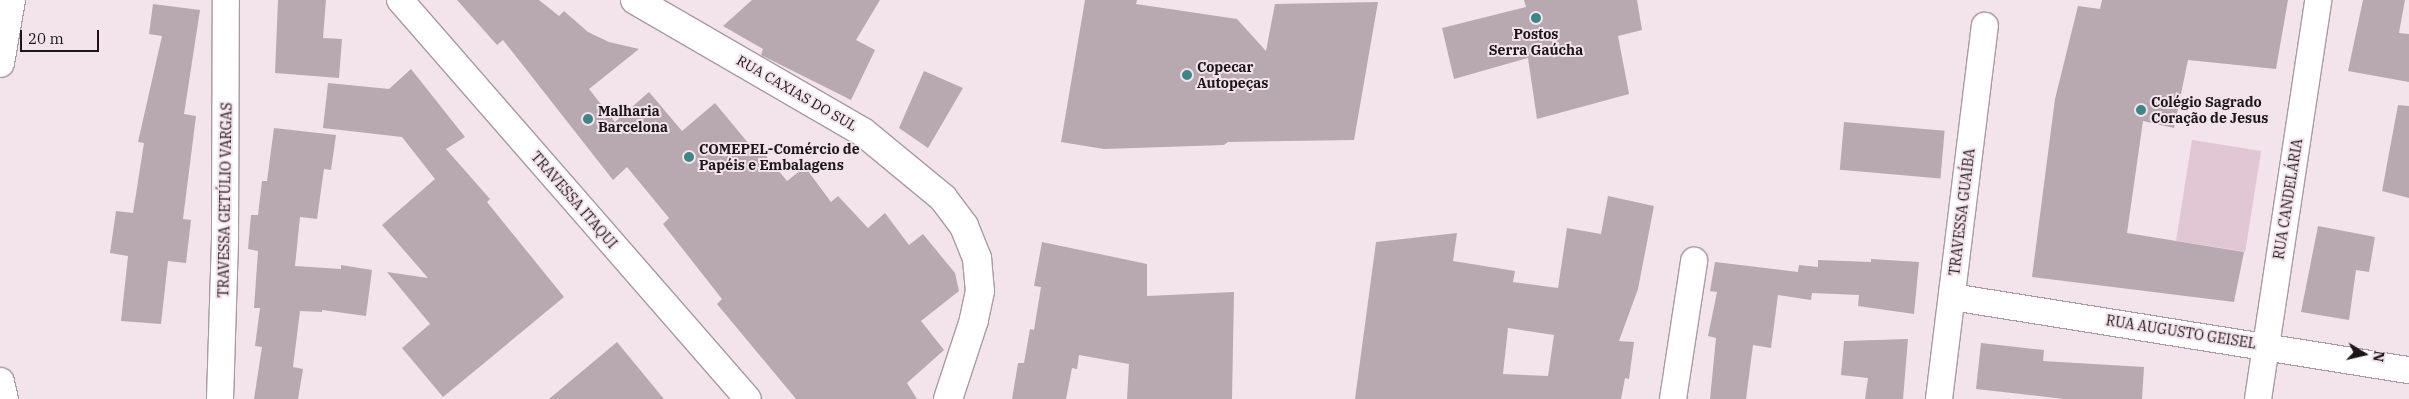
<!DOCTYPE html>
<meta charset="utf-8">
<style>
body{margin:0}
#map{position:relative;width:2409px;height:399px;overflow:hidden;background:#f3e3eb;font-family:"IBM Plex Serif",serif}
div>[style]{position:absolute}
.green>*{inset:0;background:#e1c7d3;transform-origin:0 0}
.building>*{inset:0;background:#b8a9b0;transform-origin:0 0}
.roads{filter:drop-shadow(1px 0 #a99ba1) drop-shadow(-1px 0 #a99ba1) drop-shadow(0 1px #a99ba1) drop-shadow(0 -1px #a99ba1)}
.minor>*{height:26px;margin:-13px;padding:0 13px;transform-origin:13px;border-radius:13px;background:#fff}
.tertiary>*{height:28px;margin:-14px;padding:0 14px;transform-origin:14px;border-radius:14px;background:#fff}
.secondary>*{height:28px;margin:-14px;padding:0 14px;transform-origin:14px;border-radius:14px;background:#fff}
.dots>*{width:14px;height:14px;translate:-50% -50%;box-sizing:border-box;border:2px solid #f3e3eb;border-radius:50%}
span{translate:-50% -50%;white-space:nowrap;text-align:center;line-height:1.15;-webkit-text-stroke:4px #f3e3eb;paint-order:stroke}
.poi-label{font-size:14px;color:#1c1619;font-weight:700}
.left{translate:0 -50%;text-align:left}
.street-label{font-size:14px;color:#1c1619}
.north{position:absolute;left:2339px;top:329px;width:50px;height:50px;-webkit-text-stroke:4px #f3e3eb;paint-order:stroke;rotate:99deg;font-size:14px;font-weight:700;line-height:20px;text-align:center;color:#1c1619}
.north::after{content:'';display:block;margin:auto;width:18px;height:22px;background:#1c1619;clip-path:polygon(50% 0,100% 100%,50% 72%,0 100%)}
.scale{position:absolute;left:20px;top:30px;width:79px;height:22px;box-sizing:border-box;border:2px solid #1c1619;border-top:0;padding-left:6px;font-size:15px;line-height:18px;white-space:nowrap;color:#1c1619;-webkit-text-stroke:4px #f3e3eb;paint-order:stroke}
</style>
<div id="map">
<div class="green">
<div style="left:2192px;top:140px;width:70px;height:102px;rotate:9deg"></div>
</div>
<div class="building">
<div style="clip-path:polygon(278px 0,326px 0,323px 38px,342px 39px,339px 78px,275px 73px)"></div>
<div style="clip-path:polygon(457px 0,539px 0,559px 16px,564px 11px,588px 32px,609px 42px,639px 49px,589px 89px,615px 122px,649px 92px,682px 131px,715px 103px,754px 150px,758px 146px,787px 181px,805px 167px,831px 202px,838px 196px,868px 228px,885px 213px,909px 245px,923px 234px,955px 273px,959px 291px,921px 321px,944px 350px,907px 383px,917px 399px,796px 399px,717px 304px,722px 299px,663px 224px,669px 218px,627px 167px,613px 180px,503px 40px,497px 45px)"></div>
<div style="clip-path:polygon(752px 0,880px 0,856px 40px,875px 50px,851px 100px,761px 55px,763px 49px,723px 26px)"></div>
<div style="clip-path:polygon(1085px 0,1137px 0,1136px 4px,1237px 19px,1266px 51px,1275px 4px,1378px 2px,1354px 140px,1228px 142px,1224px 145px,1104px 149px,1061px 142px)"></div>
<div style="clip-path:polygon(1524px 0,1637px 0,1642px 30px,1618px 36px,1629px 94px,1537px 119px,1528px 58px,1454px 79px,1442px 28px,1526px 7px)"></div>
<div style="clip-path:polygon(2102px 0,2288px 0,2276px 69px,2188px 60px,2174px 128px,2143px 121px,2127px 233px,2244px 252px,2234px 302px,2032px 277px,2055px 99px,2078px 6px,2100px 9px)"></div>
<div style="clip-path:polygon(2363px 0,2405px 0,2399px 33px,2409px 34px,2409px 82px,2348px 71px)"></div>
<div style="clip-path:polygon(153px 4px,200px 10px,184px 114px,196px 116px,183px 219px,191px 220px,186px 263px,168px 261px,161px 324px,121px 321px,128px 256px,110px 253px,116px 211px,133px 213px,144px 143px,138px 142px,162px 36px,149px 34px)"></div>
<div style="clip-path:polygon(411px 69px,465px 137px,446px 149px,490px 199px,487px 202px,564px 297px,443px 397px,402px 348px,430px 324px,387px 272px,428px 278px,382px 225px,435px 179px,402px 137px,323px 128px,328px 83px,389px 89px)"></div>
<div style="clip-path:polygon(924px 71px,963px 88px,928px 148px,899px 128px)"></div>
<div style="clip-path:polygon(2398px 105px,2409px 106px,2409px 198px,2382px 191px)"></div>
<div style="left:1844px;top:122px;width:101px;height:48px;rotate:5deg"></div>
<div style="clip-path:polygon(274px 128px,336px 135px,331px 170px,324px 169px,317px 219px,300px 217px,295px 266px,341px 269px,341px 265px,372px 270px,366px 316px,322px 310px,322px 312px,300px 311px,293px 367px,303px 369px,298px 399px,254px 399px,262px 347px,255px 346px,260px 308px,254px 308px,258px 251px,248px 249px,251px 215px,258px 215px,262px 181px,267px 181px)"></div>
<div style="clip-path:polygon(evenodd,1608px 196px,1654px 206px,1638px 289px,1619px 341px,1634px 342px,1629px 379px,1625px 378px,1621px 399px,1355px 399px,1376px 242px,1457px 233px,1453px 261px,1515px 271px,1513px 282px,1558px 288px,1567px 228px,1601px 234px,1608px 196px,1508px 328px,1554px 335px,1548px 376px,1503px 374px,1508px 328px)"></div>
<div style="clip-path:polygon(2318px 226px,2375px 237px,2369px 272px,2356px 270px,2349px 320px,2301px 312px)"></div>
<div style="clip-path:polygon(1042px 242px,1147px 264px,1147px 296px,1234px 292px,1232px 399px,1127px 399px,1129px 364px,1079px 355px,1077px 369px,1072px 368px,1066px 399px,1012px 399px,1018px 363px,1024px 363px,1030px 329px,1034px 330px,1041px 287px,1034px 286px)"></div>
<div style="clip-path:polygon(1871px 259px,1919px 262px,1914px 314px,1858px 306px,1859px 295px,1812px 293px,1811px 300px,1778px 295px,1771px 348px,1753px 345px,1746px 399px,1710px 399px,1716px 338px,1708px 336px,1717px 292px,1710px 291px,1715px 262px,1798px 272px,1799px 265px,1818px 267px,1818px 260px,1871px 262px)"></div>
<div style="clip-path:polygon(1908px 339px,1903px 399px,1865px 399px,1868px 378px,1841px 375px,1844px 341px)"></div>
<div style="clip-path:polygon(617px 342px,664px 399px,549px 399px)"></div>
<div style="clip-path:polygon(1981px 343px,2044px 350px,2043px 361px,2144px 367px,2142px 399px,2064px 399px,1976px 389px)"></div>
</div>
<div class="roads">
<div class="minor">
<div style="left:400px;top:0;width:529px;rotate:48.91deg"></div>
<div style="left:1952px;top:297px;width:463px;rotate:9.1deg"></div>
<div style="left:220px;top:399px;width:162px;rotate:-88.2deg"></div>
<div style="left:225px;top:237px;width:237px;rotate:-89.8deg"></div>
<div style="left:1673px;top:399px;width:140px;rotate:-81.3deg"></div>
<div style="left:1939px;top:399px;width:376px;rotate:-83deg"></div>
<div style="left:2258px;top:399px;width:403px;rotate:-81.4deg"></div>
</div>
<div class="tertiary">
<div style="left:635px;top:0;width:263px;rotate:30.1deg"></div>
<div style="left:863px;top:132px;width:104px;rotate:39.5deg"></div>
<div style="left:943px;top:198px;width:35px;rotate:53deg"></div>
<div style="left:964px;top:226px;width:35px;rotate:68deg"></div>
<div style="left:977px;top:258px;width:33px;rotate:85deg"></div>
<div style="left:980px;top:291px;width:30px;rotate:102deg"></div>
<div style="left:974px;top:320px;width:83px;rotate:108.2deg"></div>
</div>
<div class="secondary">
<div style="left:0;top:63px;width:64px;rotate:-80.1deg"></div>
<div style="left:0;top:382px;width:17px;rotate:77deg"></div>
</div>
</div>
<div class="dots">
<div style="left:1536px;top:18px;background:#3d8587"></div>
<div style="left:1187px;top:75px;background:#3d8587"></div>
<div style="left:2141px;top:110px;background:#3d8587"></div>
<div style="left:588px;top:119px;background:#3d8587"></div>
<div style="left:689px;top:157px;background:#3d8587"></div>
</div>
<div class="poi-label">
<span style="left:1536px;top:42px">Postos<br>Serra Gaúcha</span>
<span class="left" style="left:1197px;top:75px">Copecar<br>Autopeças</span>
<span class="left" style="left:2151px;top:110px">Colégio Sagrado<br>Coração de Jesus</span>
<span class="left" style="left:598px;top:119px">Malharia<br>Barcelona</span>
<span class="left" style="left:699px;top:157px">COMEPEL-Comércio de<br>Papéis e Embalagens</span>
</div>
<div class="street-label">
<span style="left:797px;top:93px;rotate:30deg">RUA CAXIAS DO SUL</span>
<span style="left:2288px;top:199px;rotate:-81deg">RUA CANDELÁRIA</span>
<span style="left:225px;top:200px;rotate:-89deg">TRAVESSA GETÚLIO VARGAS</span>
<span style="left:574px;top:200px;rotate:49deg">TRAVESSA ITAQUI</span>
<span style="left:1962px;top:212px;rotate:-83deg">TRAVESSA GUAÍBA</span>
<span style="left:2181px;top:332px;rotate:9deg">RUA AUGUSTO GEISEL</span>
</div>
<div class="north">N</div>
<div class="scale">20 m</div>
</div>
